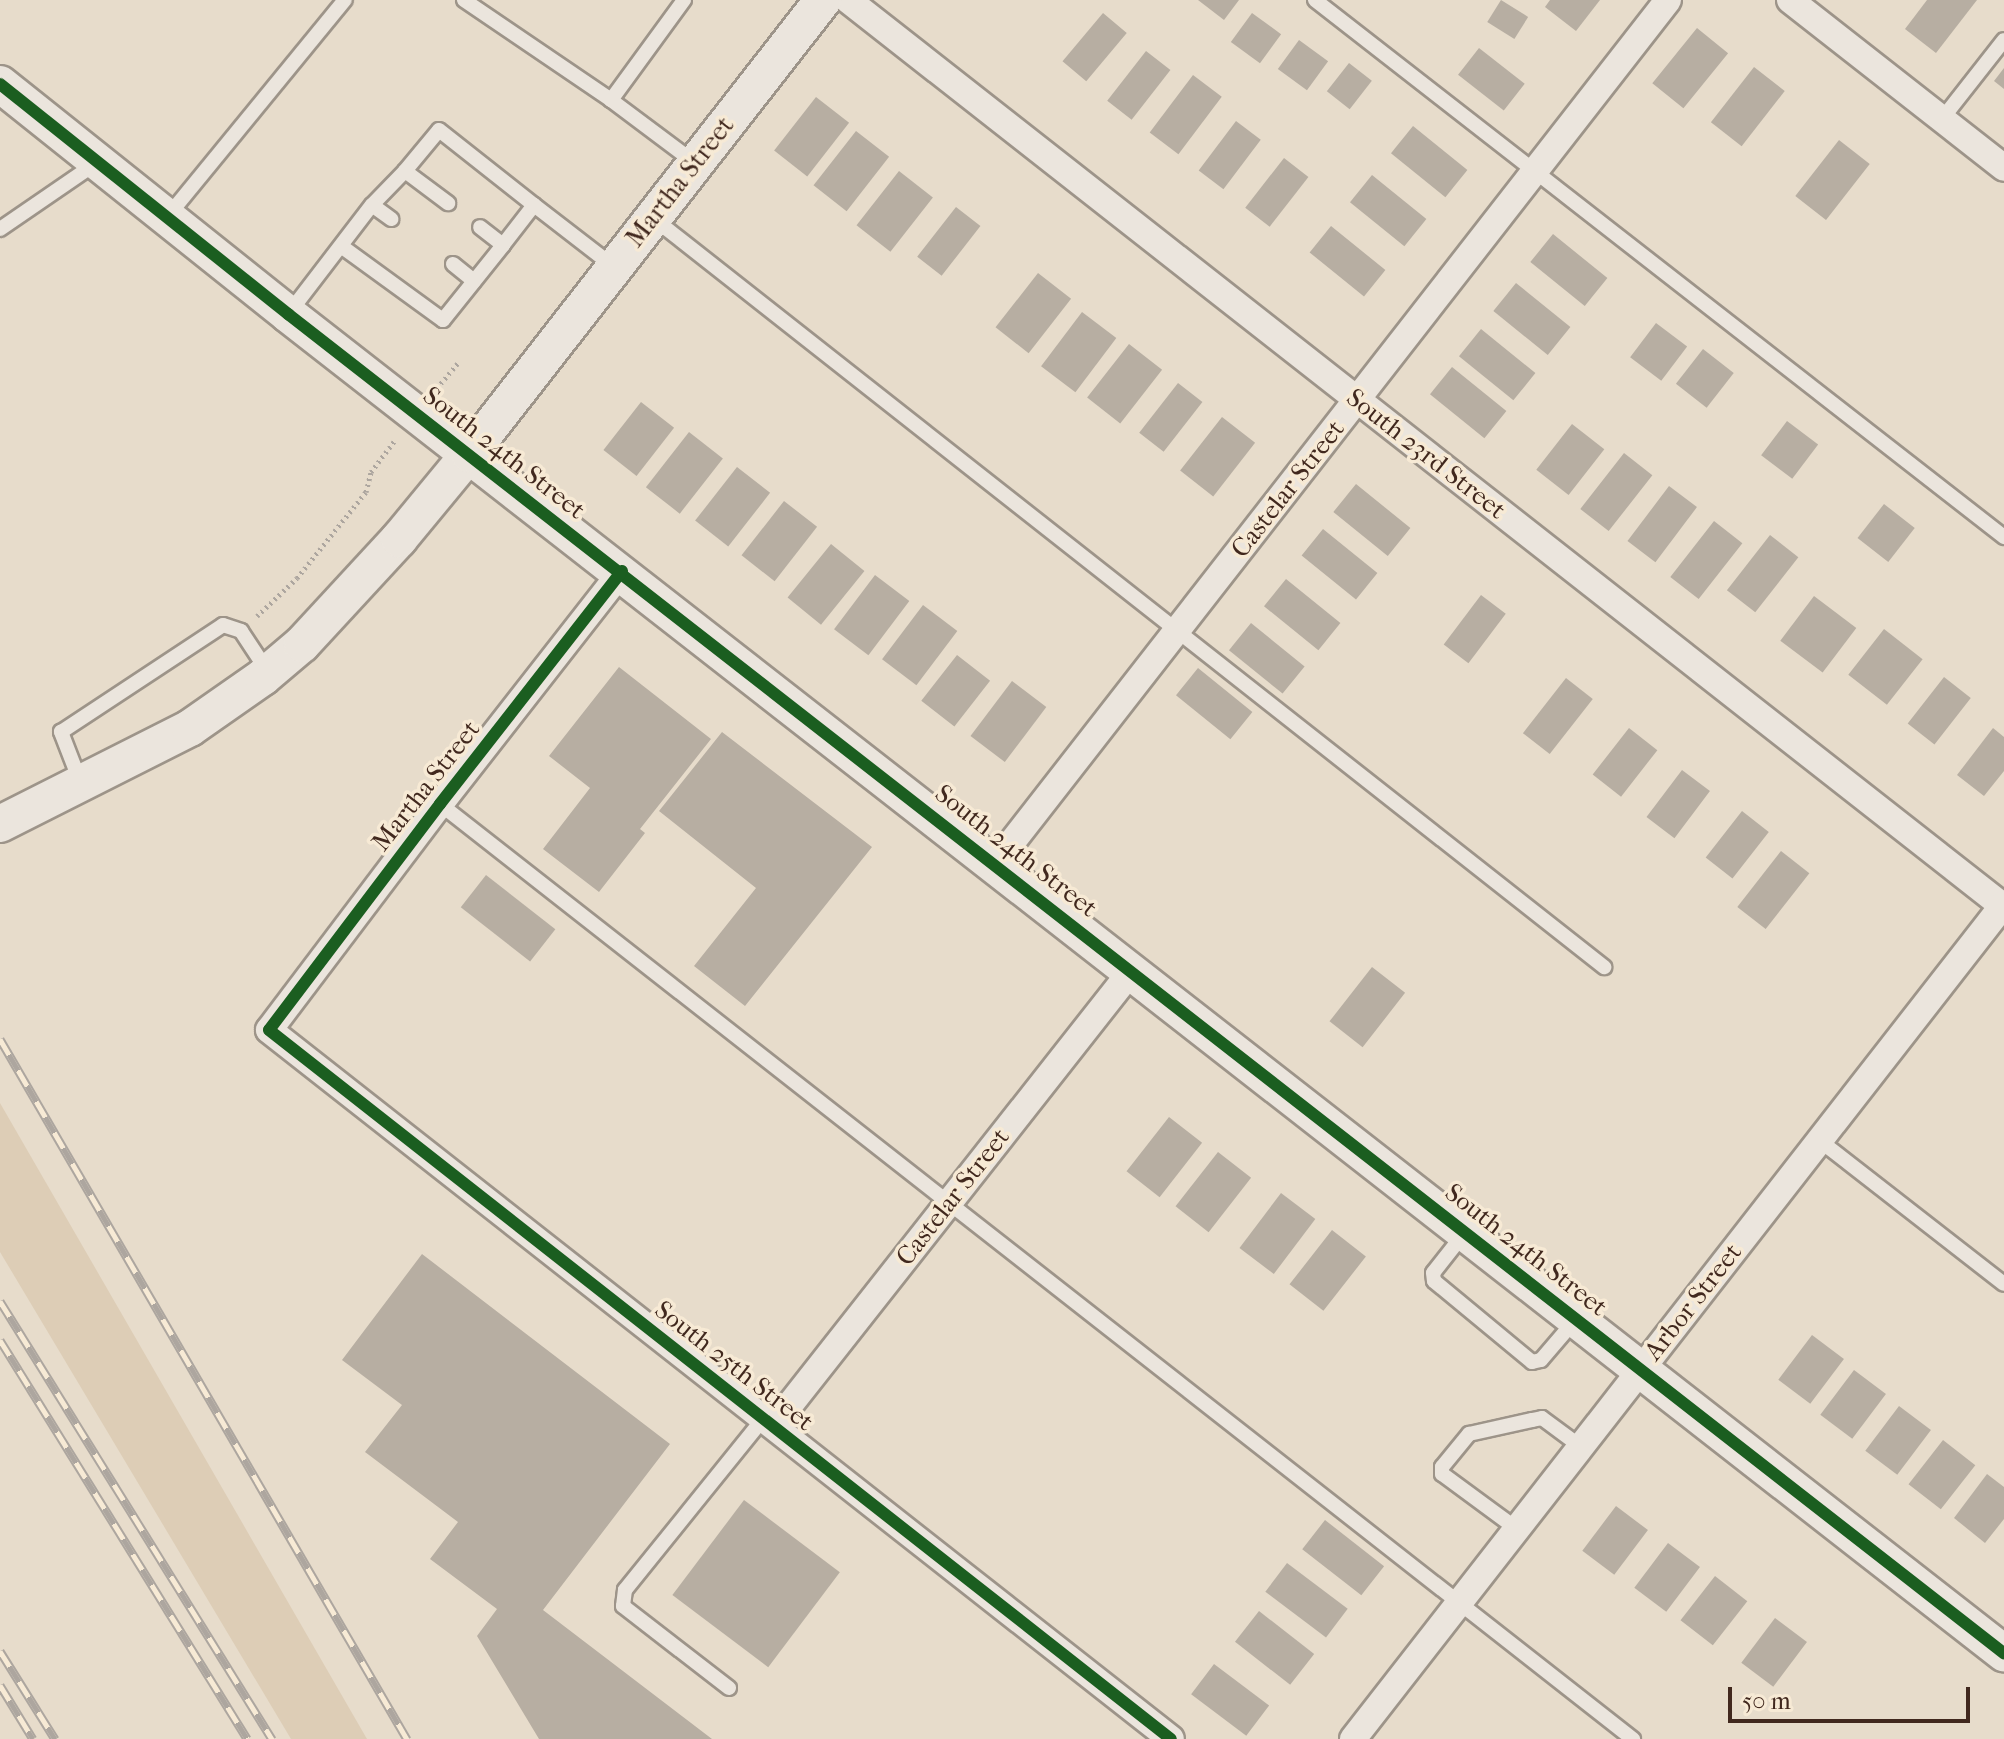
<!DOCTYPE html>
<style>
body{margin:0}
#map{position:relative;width:2004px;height:1739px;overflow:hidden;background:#e7dccb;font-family:"IM FELL French Canon",serif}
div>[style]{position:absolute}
.green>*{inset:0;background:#ddcdb6}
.building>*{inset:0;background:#b7aea2;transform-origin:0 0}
.path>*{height:5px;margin-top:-2.5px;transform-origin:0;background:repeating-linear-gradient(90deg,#ada69f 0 2px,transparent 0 6px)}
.roads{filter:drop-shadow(2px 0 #9d9489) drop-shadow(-2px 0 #9d9489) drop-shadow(0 2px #9d9489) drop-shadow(0 -2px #9d9489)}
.lane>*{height:14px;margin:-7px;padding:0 7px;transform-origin:7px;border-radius:7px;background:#ebe5dd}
.street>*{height:26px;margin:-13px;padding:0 13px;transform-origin:13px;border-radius:13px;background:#ebe5dd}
.secondary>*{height:36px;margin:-18px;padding:0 18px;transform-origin:18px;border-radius:18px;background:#ebe5dd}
.rail>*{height:9px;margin-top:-4.5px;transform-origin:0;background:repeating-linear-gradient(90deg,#f7ead5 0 18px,#ada69f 0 36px);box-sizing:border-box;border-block:2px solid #ada69f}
.cycleway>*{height:12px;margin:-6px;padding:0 6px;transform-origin:6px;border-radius:6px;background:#1b5e20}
span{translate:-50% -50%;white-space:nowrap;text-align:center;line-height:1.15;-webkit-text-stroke:7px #f7ead5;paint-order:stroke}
.street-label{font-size:26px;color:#41281e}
.scale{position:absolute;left:1728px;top:1687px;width:242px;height:36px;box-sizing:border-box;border:4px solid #41281e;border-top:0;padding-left:10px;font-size:24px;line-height:28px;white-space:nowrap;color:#41281e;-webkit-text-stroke:6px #f7ead5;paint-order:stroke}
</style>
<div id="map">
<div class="green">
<div style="clip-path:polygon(0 1103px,367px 1739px,291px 1739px,0 1252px)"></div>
</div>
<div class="building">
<div style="clip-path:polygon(1198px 0,1239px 0,1224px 20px)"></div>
<div style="left:1501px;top:0;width:32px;height:26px;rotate:32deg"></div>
<div style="clip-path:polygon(1550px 0,1600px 0,1576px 31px,1545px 7px)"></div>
<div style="clip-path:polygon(1927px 0,1977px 0,1936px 53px,1905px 29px)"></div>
<div style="left:1103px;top:13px;width:31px;height:63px;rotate:40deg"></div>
<div style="left:1252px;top:13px;width:36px;height:36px;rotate:36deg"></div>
<div style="left:1697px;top:28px;width:40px;height:71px;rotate:39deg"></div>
<div style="left:1299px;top:40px;width:36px;height:36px;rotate:36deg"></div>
<div style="left:1479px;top:48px;width:58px;height:34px;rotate:38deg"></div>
<div style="left:1146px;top:51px;width:31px;height:63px;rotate:38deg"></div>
<div style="left:1349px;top:63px;width:29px;height:36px;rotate:38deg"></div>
<div style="left:1754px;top:67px;width:39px;height:70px;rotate:38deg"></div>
<div style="clip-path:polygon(2004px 68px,2004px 89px,1994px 81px)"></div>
<div style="left:1193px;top:75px;width:36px;height:72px;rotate:37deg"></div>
<div style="left:816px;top:97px;width:42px;height:68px;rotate:38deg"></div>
<div style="left:1236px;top:121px;width:31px;height:62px;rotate:37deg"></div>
<div style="left:1413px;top:126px;width:70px;height:35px;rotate:39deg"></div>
<div style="left:856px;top:131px;width:42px;height:69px;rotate:38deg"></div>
<div style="left:1839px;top:140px;width:39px;height:71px;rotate:38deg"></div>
<div style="left:1284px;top:158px;width:31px;height:63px;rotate:38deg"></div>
<div style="left:899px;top:171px;width:43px;height:69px;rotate:38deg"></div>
<div style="left:1372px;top:175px;width:70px;height:35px;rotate:39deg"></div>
<div style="left:956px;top:207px;width:31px;height:63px;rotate:38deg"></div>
<div style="left:1331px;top:226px;width:70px;height:34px;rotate:39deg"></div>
<div style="left:1553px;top:234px;width:70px;height:36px;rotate:39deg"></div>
<div style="left:1038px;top:273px;width:42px;height:69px;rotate:38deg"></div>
<div style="left:1516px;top:283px;width:70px;height:36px;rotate:39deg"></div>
<div style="left:1082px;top:312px;width:43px;height:68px;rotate:37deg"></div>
<div style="left:1656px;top:323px;width:39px;height:43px;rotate:37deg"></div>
<div style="left:1481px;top:329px;width:70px;height:35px;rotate:39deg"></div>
<div style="left:1129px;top:344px;width:42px;height:68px;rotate:38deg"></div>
<div style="left:1703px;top:349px;width:39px;height:44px;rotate:38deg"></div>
<div style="left:1452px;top:367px;width:70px;height:35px;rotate:39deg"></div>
<div style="left:1178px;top:383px;width:31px;height:63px;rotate:38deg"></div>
<div style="left:641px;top:402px;width:42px;height:61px;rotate:38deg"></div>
<div style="left:1222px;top:417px;width:42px;height:68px;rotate:38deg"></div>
<div style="left:1787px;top:421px;width:39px;height:43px;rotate:37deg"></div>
<div style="left:1572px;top:424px;width:41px;height:58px;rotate:38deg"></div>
<div style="left:689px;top:432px;width:43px;height:70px;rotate:38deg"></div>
<div style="left:1624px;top:453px;width:36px;height:71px;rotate:38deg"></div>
<div style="left:737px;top:467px;width:42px;height:68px;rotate:38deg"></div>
<div style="left:1356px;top:484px;width:70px;height:36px;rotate:39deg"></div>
<div style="left:1669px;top:486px;width:35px;height:69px;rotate:37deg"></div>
<div style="left:784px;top:501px;width:42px;height:69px;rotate:38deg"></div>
<div style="left:1884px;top:504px;width:39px;height:43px;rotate:38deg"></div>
<div style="left:1714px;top:521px;width:36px;height:71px;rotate:38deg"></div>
<div style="left:1323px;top:529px;width:70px;height:34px;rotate:39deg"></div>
<div style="left:1770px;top:535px;width:36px;height:70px;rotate:38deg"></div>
<div style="left:831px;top:544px;width:43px;height:69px;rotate:39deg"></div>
<div style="left:875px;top:575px;width:43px;height:68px;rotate:37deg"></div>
<div style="left:1286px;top:579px;width:70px;height:35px;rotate:39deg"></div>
<div style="left:1481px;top:595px;width:31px;height:62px;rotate:37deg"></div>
<div style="left:1814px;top:596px;width:53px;height:56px;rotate:37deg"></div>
<div style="left:923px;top:605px;width:43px;height:68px;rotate:37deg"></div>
<div style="left:1251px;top:623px;width:69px;height:35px;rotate:39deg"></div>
<div style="left:1884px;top:629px;width:49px;height:58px;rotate:38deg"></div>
<div style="left:957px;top:655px;width:42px;height:58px;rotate:38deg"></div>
<div style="clip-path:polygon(619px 667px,711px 739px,640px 829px,645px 833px,599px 892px,543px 849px,590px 788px,549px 756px)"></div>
<div style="left:1198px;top:668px;width:70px;height:35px;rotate:39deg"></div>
<div style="left:1944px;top:677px;width:34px;height:59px;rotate:38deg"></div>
<div style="left:1566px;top:678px;width:34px;height:70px;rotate:38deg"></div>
<div style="left:1012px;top:681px;width:43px;height:69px;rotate:37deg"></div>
<div style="left:1629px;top:728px;width:36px;height:59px;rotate:38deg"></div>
<div style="clip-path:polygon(1993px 728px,2004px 737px,2004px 771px,1984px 796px,1957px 775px)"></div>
<div style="clip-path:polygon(722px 732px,872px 847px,745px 1006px,694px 966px,756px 888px,659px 811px)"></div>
<div style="left:1682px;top:770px;width:35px;height:59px;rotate:37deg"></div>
<div style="left:1742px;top:811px;width:34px;height:59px;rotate:38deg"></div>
<div style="left:1781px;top:851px;width:36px;height:71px;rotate:38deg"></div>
<div style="left:486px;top:875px;width:88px;height:41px;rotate:38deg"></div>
<div style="left:1372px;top:967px;width:42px;height:69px;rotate:38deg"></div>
<div style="left:1169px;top:1117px;width:42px;height:69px;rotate:38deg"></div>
<div style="left:1218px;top:1152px;width:42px;height:69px;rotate:38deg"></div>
<div style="left:1281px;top:1193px;width:43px;height:69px;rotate:37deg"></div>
<div style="left:1332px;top:1230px;width:43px;height:69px;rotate:38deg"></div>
<div style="clip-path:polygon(422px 1254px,670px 1444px,543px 1610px,712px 1739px,539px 1739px,477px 1636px,497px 1609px,430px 1559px,458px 1522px,365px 1452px,402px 1405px,342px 1360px)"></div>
<div style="left:1812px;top:1335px;width:40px;height:56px;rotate:37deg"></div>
<div style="left:1854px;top:1370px;width:40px;height:56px;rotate:37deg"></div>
<div style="left:1899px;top:1406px;width:40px;height:56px;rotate:37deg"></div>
<div style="left:1943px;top:1440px;width:41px;height:56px;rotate:38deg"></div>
<div style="clip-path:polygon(1987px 1474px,2004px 1487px,2004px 1519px,1985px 1543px,1954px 1518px)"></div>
<div style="left:744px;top:1500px;width:120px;height:119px;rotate:37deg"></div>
<div style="left:1616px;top:1506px;width:40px;height:56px;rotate:37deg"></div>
<div style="left:1325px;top:1520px;width:75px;height:37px;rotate:38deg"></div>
<div style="left:1668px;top:1543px;width:40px;height:56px;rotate:37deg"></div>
<div style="left:1287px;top:1563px;width:76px;height:36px;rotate:37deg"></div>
<div style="left:1715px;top:1576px;width:41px;height:56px;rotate:38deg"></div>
<div style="left:1259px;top:1611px;width:70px;height:39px;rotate:38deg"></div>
<div style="left:1775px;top:1618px;width:40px;height:56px;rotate:37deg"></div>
<div style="left:1214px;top:1664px;width:69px;height:38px;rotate:37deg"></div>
</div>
<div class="path">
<div style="left:437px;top:388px;width:33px;rotate:-50deg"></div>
<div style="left:257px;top:616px;width:55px;rotate:-43.5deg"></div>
<div style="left:297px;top:578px;width:110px;rotate:-51.3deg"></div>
<div style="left:366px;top:492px;width:21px;rotate:-76deg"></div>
<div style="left:371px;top:472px;width:40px;rotate:-53deg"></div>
</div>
<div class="roads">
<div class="lane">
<div style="left:464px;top:0;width:178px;rotate:34.2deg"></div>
<div style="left:684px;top:0;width:124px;rotate:126.1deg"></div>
<div style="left:611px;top:100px;width:104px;rotate:36.8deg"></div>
<div style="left:1315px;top:0;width:874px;rotate:37.93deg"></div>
<div style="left:1942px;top:119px;width:100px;rotate:-51.9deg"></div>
<div style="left:405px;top:171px;width:53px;rotate:-50.3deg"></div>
<div style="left:439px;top:130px;width:121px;rotate:38.3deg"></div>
<div style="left:534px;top:205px;width:51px;rotate:127.8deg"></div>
<div style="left:372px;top:205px;width:47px;rotate:-45.9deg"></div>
<div style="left:405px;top:171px;width:54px;rotate:36.7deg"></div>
<div style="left:534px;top:205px;width:100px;rotate:37.7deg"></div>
<div style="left:168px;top:216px;width:279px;rotate:-50.7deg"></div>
<div style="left:653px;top:218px;width:1211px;rotate:38.22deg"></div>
<div style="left:0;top:229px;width:115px;rotate:-34.4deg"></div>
<div style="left:341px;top:246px;width:126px;rotate:36deg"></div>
<div style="left:443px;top:320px;width:96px;rotate:-51.3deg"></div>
<div style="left:503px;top:245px;width:29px;rotate:-142deg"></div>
<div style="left:453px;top:264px;width:27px;rotate:39deg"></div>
<div style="left:289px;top:313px;width:136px;rotate:-52.5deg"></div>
<div style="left:372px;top:205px;width:24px;rotate:36deg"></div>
<div style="left:80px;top:781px;width:53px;rotate:-111.2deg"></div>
<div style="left:61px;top:732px;width:194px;rotate:-33.4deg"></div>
<div style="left:223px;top:625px;width:19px;rotate:18deg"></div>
<div style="left:241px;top:631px;width:49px;rotate:56.6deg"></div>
<div style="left:440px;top:804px;width:1516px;rotate:38.09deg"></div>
<div style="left:1819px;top:1140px;width:234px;rotate:37.9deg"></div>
<div style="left:1466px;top:1231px;width:53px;rotate:128.2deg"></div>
<div style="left:1433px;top:1273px;width:8px;rotate:83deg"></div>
<div style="left:1434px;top:1281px;width:127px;rotate:39.6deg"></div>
<div style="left:1532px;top:1362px;width:9px;rotate:-13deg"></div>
<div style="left:1541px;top:1360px;width:54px;rotate:-49.5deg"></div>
<div style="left:1517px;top:1529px;width:93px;rotate:-143.7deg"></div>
<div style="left:1442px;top:1474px;width:7px;rotate:-90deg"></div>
<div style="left:1442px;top:1467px;width:43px;rotate:-50.7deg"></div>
<div style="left:1469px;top:1434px;width:65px;rotate:-12.5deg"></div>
<div style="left:1532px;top:1420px;width:10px;rotate:-11deg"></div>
<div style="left:1542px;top:1418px;width:49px;rotate:36.6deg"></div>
<div style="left:729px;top:1688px;width:134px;rotate:-142.3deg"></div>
<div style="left:623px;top:1606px;width:16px;rotate:-83deg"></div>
<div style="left:625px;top:1590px;width:221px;rotate:-51.1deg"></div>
</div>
<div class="street">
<div style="left:848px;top:0;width:1469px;rotate:38.12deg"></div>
<div style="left:1790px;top:0;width:272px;rotate:38.1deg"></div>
<div style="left:622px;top:571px;width:296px;rotate:128deg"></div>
<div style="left:440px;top:804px;width:283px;rotate:127.1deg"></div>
<div style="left:269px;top:1030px;width:1147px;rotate:38.17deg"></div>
<div style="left:995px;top:864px;width:1095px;rotate:-52.08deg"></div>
<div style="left:774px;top:1425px;width:580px;rotate:-51.79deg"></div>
<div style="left:1353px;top:1739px;width:1059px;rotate:-52.06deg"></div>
</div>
<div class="secondary">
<div style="left:0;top:84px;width:369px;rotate:38.6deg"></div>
<div style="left:288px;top:314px;width:2177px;rotate:37.97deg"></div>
<div style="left:0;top:824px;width:213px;rotate:-26.8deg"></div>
<div style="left:190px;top:728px;width:89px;rotate:-34.9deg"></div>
<div style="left:263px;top:677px;width:51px;rotate:-40.2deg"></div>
<div style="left:302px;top:644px;width:143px;rotate:-47.3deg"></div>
<div style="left:399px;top:539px;width:110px;rotate:-50.5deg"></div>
<div style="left:469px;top:454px;width:576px;rotate:-52.06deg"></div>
</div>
</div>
<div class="rail">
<div style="left:0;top:1039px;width:810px;rotate:59.83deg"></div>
<div style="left:0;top:1301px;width:516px;rotate:58.16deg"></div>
<div style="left:0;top:1340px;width:469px;rotate:58.2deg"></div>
<div style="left:0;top:1651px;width:104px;rotate:58deg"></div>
<div style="left:0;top:1685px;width:63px;rotate:58.6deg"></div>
</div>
<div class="cycleway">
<div style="left:0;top:84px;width:369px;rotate:38.6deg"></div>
<div style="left:288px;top:314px;width:2177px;rotate:37.97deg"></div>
<div style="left:622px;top:571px;width:296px;rotate:128deg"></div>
<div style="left:440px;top:804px;width:283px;rotate:127.1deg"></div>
<div style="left:269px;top:1030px;width:1147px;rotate:38.17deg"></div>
</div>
<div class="street-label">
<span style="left:680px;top:182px;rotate:-52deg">Martha Street</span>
<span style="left:504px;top:453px;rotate:38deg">South 24th Street</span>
<span style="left:1426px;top:454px;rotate:38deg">South 23rd Street</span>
<span style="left:1288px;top:489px;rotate:-52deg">Castelar Street</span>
<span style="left:426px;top:786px;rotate:-52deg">Martha Street</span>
<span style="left:1016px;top:851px;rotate:38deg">South 24th Street</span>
<span style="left:953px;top:1197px;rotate:-52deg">Castelar Street</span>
<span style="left:1526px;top:1250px;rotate:38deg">South 24th Street</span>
<span style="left:1693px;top:1302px;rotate:-52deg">Arbor Street</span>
<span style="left:734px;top:1366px;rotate:38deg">South 25th Street</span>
</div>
<div class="scale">50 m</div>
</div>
